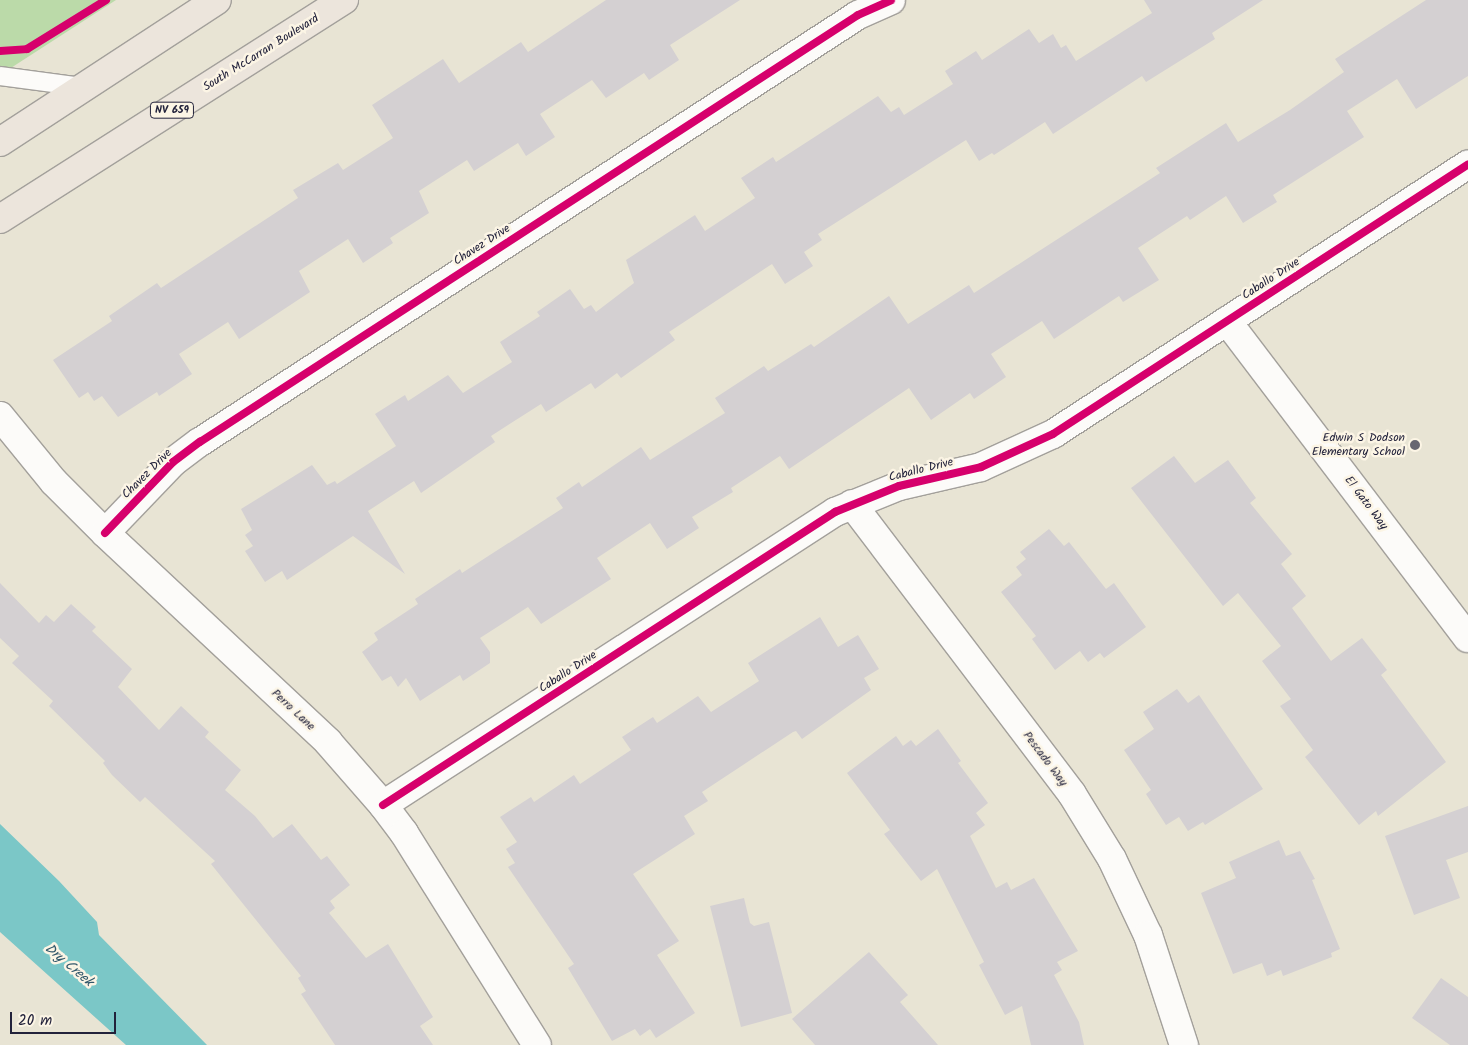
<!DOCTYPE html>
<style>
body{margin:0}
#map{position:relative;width:1468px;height:1045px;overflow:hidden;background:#e8e4d4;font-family:Kalam,sans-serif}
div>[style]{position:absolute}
.green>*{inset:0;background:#bbdaa9}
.water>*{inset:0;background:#7bc7c7}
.building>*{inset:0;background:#d4d0d2}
.roads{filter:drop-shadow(1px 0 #a3a09b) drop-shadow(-1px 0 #a3a09b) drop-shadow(0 1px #a3a09b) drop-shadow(0 -1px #a3a09b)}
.lane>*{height:18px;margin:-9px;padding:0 9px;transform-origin:9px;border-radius:9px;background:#fcfbf9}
.street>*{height:28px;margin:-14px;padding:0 14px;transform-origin:14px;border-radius:14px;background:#fcfbf9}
.primary>*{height:28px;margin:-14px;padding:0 14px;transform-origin:14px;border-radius:14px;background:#ece5dc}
.cycleway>*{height:8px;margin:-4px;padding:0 4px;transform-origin:4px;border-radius:4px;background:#d6006c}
.dots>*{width:14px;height:14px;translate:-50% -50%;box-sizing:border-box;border:2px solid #fcf5e5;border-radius:50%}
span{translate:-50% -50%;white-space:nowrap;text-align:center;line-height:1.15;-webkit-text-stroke:5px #fcf5e5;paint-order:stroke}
.shield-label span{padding:1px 4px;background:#fcf5e5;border:1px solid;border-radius:4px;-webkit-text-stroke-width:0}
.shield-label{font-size:11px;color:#22223b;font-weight:700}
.street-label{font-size:12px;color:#22223b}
.poi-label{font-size:12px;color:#22223b}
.right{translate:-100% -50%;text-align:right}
.water-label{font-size:14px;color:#31576a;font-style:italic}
.scale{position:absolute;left:10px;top:1012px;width:106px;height:22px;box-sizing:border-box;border:2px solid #22223b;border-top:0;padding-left:6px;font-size:15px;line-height:18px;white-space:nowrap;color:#22223b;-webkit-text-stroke:4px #fcf5e5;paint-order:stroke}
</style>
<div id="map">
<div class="green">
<div style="clip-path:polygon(0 0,116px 0,0 75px)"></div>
</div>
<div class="water">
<div style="clip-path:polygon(0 824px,59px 881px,97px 922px,99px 935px,207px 1045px,126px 1045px,0 932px)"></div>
</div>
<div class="building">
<div style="clip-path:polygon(606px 0,740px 0,670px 45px,679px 60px,649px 80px,644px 73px,606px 98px,592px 80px,540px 114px,555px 137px,526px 156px,518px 143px,474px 171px,467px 160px,419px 191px,429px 213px,390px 238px,393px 243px,363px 263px,348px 239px,299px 271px,310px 292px,239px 339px,228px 322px,179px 354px,192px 374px,159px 396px,157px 392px,118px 417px,102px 396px,94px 401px,88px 392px,79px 398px,53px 360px,112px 321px,109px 316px,157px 283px,161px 288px,298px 198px,293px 190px,338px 163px,343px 170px,393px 138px,372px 105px,443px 59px,459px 83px,521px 42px,528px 52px)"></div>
<div style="clip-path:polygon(1144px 0,1263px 0,1212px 33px,1215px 39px,1146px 82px,1142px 76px,1053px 134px,1045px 122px,994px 155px,992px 153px,979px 161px,966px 140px,818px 234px,822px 240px,804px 252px,813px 266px,785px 284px,772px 264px,669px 332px,675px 340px,621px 378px,617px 373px,595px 389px,591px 383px,546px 412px,541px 404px,491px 436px,495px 442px,421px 493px,414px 481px,368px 511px,405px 574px,353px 536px,287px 580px,282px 571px,265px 582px,245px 551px,253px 546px,245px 535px,252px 530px,241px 509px,312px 465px,327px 485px,335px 481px,337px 484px,396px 446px,375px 414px,405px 395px,408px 401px,448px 375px,463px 393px,512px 362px,500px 342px,540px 316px,537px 312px,570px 289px,584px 309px,591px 305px,596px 312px,634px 283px,626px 260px,695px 215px,705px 231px,755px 198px,741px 178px,773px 157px,776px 162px,878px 96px,891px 112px,899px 107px,904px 115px,953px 84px,945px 71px,976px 51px,982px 60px,1029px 29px,1039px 43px,1053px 34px,1061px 48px,1066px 45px,1076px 61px,1152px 13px)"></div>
<div style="clip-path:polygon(1426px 0,1468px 0,1468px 76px,1416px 109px,1397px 79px,1347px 111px,1364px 137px,1273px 195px,1277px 202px,1243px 223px,1226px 196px,1190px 220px,1187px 216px,1138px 248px,1159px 280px,1123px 302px,1119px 296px,1054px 339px,1042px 321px,991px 354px,1006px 377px,974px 399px,970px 393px,931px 420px,909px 388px,789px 469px,780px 456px,731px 488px,733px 492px,692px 517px,699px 528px,667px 549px,650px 523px,597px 558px,611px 579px,541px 624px,528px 607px,480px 638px,490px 652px,490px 663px,463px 681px,460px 675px,420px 701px,406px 678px,398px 687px,391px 676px,382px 681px,362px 652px,378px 640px,374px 633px,418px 604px,415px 599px,460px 569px,462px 573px,563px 508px,556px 498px,579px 482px,582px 487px,641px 447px,650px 460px,725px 413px,715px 398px,764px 366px,768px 371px,811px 344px,814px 347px,889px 296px,908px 324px,969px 285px,974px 293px,1160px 173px,1156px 168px,1226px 123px,1238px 142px,1290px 110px,1344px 72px,1335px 59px)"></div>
<div style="clip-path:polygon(1174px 456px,1195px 483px,1228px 460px,1256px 498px,1250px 503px,1292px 554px,1281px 564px,1306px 596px,1292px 608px,1331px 661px,1362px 638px,1387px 670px,1381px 675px,1446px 762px,1378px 816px,1376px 811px,1359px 825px,1305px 757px,1313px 750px,1280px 706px,1291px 699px,1262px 661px,1281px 646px,1238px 593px,1223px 606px,1131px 488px)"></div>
<div style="clip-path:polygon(1049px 529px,1064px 546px,1069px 542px,1106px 589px,1114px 583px,1146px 627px,1104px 658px,1100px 653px,1088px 662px,1080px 651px,1055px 670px,1032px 639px,1036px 636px,1001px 592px,1022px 575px,1016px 567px,1026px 559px,1020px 552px)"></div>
<div style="clip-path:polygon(0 583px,39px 623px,46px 615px,54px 622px,71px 604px,96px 627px,92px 631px,132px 669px,118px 687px,159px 730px,181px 706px,209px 732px,205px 737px,241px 770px,225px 790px,255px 816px,273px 838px,292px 824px,321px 860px,327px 856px,350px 885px,330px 901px,335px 908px,329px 913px,366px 958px,388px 944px,433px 1017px,420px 1026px,433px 1045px,335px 1045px,301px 994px,306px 991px,298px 978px,301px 976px,211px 864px,215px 861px,145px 797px,140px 802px,112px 775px,103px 763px,105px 761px,49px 706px,53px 701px,12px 663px,19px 656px,0 638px)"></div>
<div style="clip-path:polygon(820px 617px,838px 647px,858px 635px,879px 669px,864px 678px,871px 690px,802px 739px,796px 731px,793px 732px,702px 792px,708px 801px,684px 816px,695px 834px,633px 874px,679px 941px,657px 955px,695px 1013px,656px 1038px,650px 1029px,640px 1036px,635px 1029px,612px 1041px,568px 968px,574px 964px,508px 867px,515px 863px,506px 849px,517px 842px,500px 817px,531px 797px,534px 802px,574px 775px,580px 784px,631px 750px,622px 737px,653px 717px,657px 723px,698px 696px,711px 712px,759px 681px,748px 663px)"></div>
<div style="clip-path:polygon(1177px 689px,1188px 703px,1199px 695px,1263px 789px,1205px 825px,1203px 822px,1188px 831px,1179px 817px,1166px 825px,1146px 794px,1151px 790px,1124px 750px,1154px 729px,1143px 712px)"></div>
<div style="clip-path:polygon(938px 729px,961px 761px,958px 763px,988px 803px,976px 813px,985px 825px,970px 836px,996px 888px,1007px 882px,1011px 890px,1034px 878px,1078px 951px,1057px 962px,1062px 970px,1054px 975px,1079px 1022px,1084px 1045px,1031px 1045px,1022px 1006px,1005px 1015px,979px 965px,984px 962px,937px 869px,921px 881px,884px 834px,890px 830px,847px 773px,896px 736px,903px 746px,911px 740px,916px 746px)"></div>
<div style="clip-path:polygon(1468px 806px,1468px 852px,1446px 860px,1460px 898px,1414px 915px,1385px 836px)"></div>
<div style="clip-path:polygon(1279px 840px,1286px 856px,1300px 851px,1315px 879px,1312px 880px,1340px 949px,1331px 953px,1332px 957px,1283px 976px,1281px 970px,1267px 976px,1262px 963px,1233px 974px,1201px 893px,1236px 878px,1229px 862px)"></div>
<div style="clip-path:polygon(744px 898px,750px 923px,754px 926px,769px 922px,792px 1013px,741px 1027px,710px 906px)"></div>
<div style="clip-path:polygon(869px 952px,908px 995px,900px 1002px,938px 1045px,815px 1045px,792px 1019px)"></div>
<div style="clip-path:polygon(1441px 978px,1468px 997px,1468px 1045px,1450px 1045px,1412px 1018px)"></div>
</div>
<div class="roads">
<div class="lane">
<div style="left:0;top:76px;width:83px;rotate:7.6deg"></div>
</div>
<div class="street">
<div style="left:1227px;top:321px;width:398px;rotate:52.8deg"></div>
<div style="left:0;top:416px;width:85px;rotate:50.7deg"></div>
<div style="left:54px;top:482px;width:72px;rotate:45deg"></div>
<div style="left:105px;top:533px;width:306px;rotate:43.1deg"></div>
<div style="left:328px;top:742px;width:84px;rotate:48.9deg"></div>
<div style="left:383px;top:805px;width:35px;rotate:53deg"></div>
<div style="left:404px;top:833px;width:250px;rotate:57.9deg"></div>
<div style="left:852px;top:504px;width:364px;rotate:52.8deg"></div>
<div style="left:1072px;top:794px;width:76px;rotate:58.4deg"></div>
<div style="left:1112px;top:859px;width:84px;rotate:64.7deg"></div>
<div style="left:1148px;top:935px;width:116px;rotate:71.9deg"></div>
<div style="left:105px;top:533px;width:98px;rotate:-46.2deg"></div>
<div style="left:173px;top:462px;width:34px;rotate:-37deg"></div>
<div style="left:200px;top:442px;width:784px;rotate:-32.98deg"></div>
<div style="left:858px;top:15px;width:36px;rotate:-24deg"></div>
<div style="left:383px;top:805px;width:539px;rotate:-32.95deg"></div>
<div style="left:835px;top:512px;width:69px;rotate:-22.1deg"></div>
<div style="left:899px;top:486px;width:84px;rotate:-13deg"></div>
<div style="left:981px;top:467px;width:79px;rotate:-24.6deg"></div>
<div style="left:1053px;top:434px;width:495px;rotate:-33deg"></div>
</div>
<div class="primary">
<div style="left:0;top:142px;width:259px;rotate:-33.2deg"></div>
<div style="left:0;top:219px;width:408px;rotate:-32.5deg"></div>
</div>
</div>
<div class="cycleway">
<div style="left:0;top:51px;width:27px;rotate:-4deg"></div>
<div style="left:27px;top:49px;width:93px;rotate:-31.8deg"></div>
<div style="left:105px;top:533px;width:98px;rotate:-46.2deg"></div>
<div style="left:173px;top:462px;width:34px;rotate:-37deg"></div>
<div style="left:200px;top:442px;width:784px;rotate:-32.98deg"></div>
<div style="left:858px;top:15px;width:36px;rotate:-24deg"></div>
<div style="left:383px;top:805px;width:539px;rotate:-32.95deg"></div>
<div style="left:835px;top:512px;width:69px;rotate:-22.1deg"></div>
<div style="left:899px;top:486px;width:84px;rotate:-13deg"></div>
<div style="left:981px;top:467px;width:79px;rotate:-24.6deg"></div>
<div style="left:1053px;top:434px;width:495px;rotate:-33deg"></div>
</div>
<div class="dots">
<div style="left:1415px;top:445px;background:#676671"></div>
</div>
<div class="shield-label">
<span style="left:172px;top:110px">NV 659</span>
</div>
<div class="street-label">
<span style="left:261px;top:53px;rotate:-32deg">South McCarran Boulevard</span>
<span style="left:482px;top:245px;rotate:-33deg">Chavez Drive</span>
<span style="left:1271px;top:279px;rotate:-33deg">Caballo Drive</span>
<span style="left:921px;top:470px;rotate:-14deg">Caballo Drive</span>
<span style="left:147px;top:474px;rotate:-45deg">Chavez Drive</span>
<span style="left:1366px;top:503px;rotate:53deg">El Gato Way</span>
<span style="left:568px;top:672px;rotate:-33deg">Caballo Drive</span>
<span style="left:293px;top:710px;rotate:43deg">Perro Lane</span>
<span style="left:1045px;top:759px;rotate:53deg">Pescado Way</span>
</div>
<div class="poi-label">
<span class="right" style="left:1405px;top:445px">Edwin S Dodson<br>Elementary School</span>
</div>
<div class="water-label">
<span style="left:69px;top:965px;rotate:40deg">Dry Creek</span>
</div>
<div class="scale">20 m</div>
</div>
